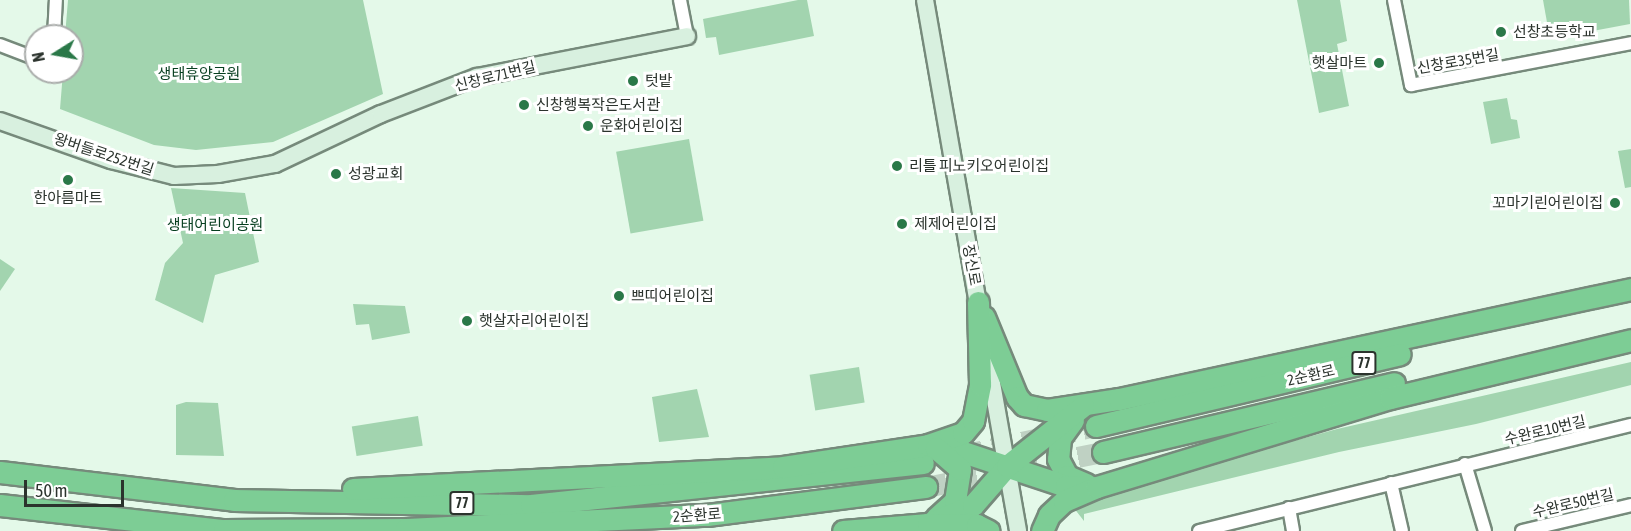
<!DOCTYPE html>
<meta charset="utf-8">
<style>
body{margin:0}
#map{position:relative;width:1631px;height:531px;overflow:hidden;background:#e4f9e9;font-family:"Asap Condensed","Noto Sans KR",sans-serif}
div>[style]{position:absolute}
.green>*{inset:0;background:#a2d4af;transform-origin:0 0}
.highway-tunnel>*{height:21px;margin-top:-10.5px;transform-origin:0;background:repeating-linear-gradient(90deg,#bfd1c3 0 21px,transparent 0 31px)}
.roads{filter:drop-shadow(2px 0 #768a7b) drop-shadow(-2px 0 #768a7b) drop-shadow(0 2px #768a7b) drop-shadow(0 -2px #768a7b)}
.street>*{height:12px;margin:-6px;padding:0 6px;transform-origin:6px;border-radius:6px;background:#fff}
.secondary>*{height:16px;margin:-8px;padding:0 8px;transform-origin:8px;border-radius:8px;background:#d8f0df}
.highway>*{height:21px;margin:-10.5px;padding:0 10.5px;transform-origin:10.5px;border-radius:10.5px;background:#7dcd95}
.dots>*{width:16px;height:16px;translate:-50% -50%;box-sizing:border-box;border:3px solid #fff;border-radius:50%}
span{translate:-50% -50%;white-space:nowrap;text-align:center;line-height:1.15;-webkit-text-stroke:6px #fff;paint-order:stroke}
.shield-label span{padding:2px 4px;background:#fff;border:2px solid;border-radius:4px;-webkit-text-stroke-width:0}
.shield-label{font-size:14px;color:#2b332d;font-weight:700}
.poi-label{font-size:15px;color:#2b332d}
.left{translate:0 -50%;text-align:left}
.right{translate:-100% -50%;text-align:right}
.street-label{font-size:15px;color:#2b332d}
.park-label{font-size:15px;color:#063e1f}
.north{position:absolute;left:24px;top:24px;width:60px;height:60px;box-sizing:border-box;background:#fff;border:2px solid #aaadab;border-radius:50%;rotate:259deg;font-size:16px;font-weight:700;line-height:24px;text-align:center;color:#2b332d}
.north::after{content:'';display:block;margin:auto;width:21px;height:27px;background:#2a7848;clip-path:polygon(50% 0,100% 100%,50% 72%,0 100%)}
.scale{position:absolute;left:24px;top:480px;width:100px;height:27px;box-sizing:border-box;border:3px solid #2b332d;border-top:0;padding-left:8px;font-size:18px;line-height:21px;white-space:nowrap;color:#2b332d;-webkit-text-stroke:4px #fff;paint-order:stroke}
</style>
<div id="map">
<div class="green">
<div style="clip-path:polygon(68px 0,363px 0,383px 94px,273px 142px,196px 150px,154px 145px,60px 109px,63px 72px,72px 72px,72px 36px,65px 36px)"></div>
<div style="clip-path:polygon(798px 0,807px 0,814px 36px,719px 55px,716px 37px,706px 38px,703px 19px)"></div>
<div style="clip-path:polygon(1297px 0,1340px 0,1347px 41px,1337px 44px,1349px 106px,1319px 113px)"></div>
<div style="clip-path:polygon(1543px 0,1629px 0,1630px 24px,1550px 39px)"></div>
<div style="clip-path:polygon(1507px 98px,1511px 119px,1517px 120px,1520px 138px,1491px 144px,1483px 102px)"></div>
<div style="left:689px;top:139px;width:83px;height:74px;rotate:80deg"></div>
<div style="clip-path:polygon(1631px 149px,1631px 187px,1625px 188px,1618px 151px)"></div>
<div style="clip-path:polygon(171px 188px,245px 193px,259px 262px,215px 275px,203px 323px,155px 300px,165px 263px,183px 243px)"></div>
<div style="clip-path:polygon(0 259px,15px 269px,0 291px)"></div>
<div style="clip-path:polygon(353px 304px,405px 306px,410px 333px,372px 340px,369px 324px,356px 325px)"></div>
<div style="clip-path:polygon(1631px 362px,1631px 385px,1476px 424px,1339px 452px,1084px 514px,1084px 521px,1070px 503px,1337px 429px)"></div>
<div style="left:859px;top:367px;width:36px;height:50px;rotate:81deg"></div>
<div style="clip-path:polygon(697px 389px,709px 437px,659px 442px,652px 397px)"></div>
<div style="clip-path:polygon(186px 402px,218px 403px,224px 456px,176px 455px,176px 405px)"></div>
<div style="left:418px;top:416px;width:30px;height:67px;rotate:81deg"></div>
</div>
<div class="highway-tunnel">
<div style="left:962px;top:455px;width:137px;rotate:-12.2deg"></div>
<div style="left:926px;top:487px;width:180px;rotate:-11.2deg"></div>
</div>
<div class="roads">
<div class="street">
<div style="left:680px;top:0;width:37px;rotate:79deg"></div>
<div style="left:1394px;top:0;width:87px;rotate:78.7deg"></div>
<div style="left:1411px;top:85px;width:224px;rotate:-10.8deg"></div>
<div style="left:54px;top:36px;width:36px;rotate:-87deg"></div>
<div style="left:0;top:45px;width:39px;rotate:21deg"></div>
<div style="left:1465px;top:464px;width:70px;rotate:73.4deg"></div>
<div style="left:1391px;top:483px;width:49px;rotate:77.1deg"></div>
<div style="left:1289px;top:508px;width:23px;rotate:80deg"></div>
<div style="left:1199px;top:531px;width:445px;rotate:-13.8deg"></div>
<div style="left:1522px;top:531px;width:112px;rotate:-13.4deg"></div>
</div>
<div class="secondary">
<div style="left:925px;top:0;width:319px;rotate:80.1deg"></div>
<div style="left:0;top:121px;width:118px;rotate:19.4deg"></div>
<div style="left:111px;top:160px;width:65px;rotate:14.3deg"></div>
<div style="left:174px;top:176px;width:44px;rotate:-2.6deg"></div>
<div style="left:218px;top:174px;width:58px;rotate:-10deg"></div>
<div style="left:275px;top:164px;width:117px;rotate:-25.3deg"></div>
<div style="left:381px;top:114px;width:103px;rotate:-21.1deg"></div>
<div style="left:477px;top:77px;width:214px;rotate:-11deg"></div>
<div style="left:986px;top:349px;width:185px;rotate:80deg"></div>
</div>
<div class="highway">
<div style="left:984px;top:317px;width:87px;rotate:67.6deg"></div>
<div style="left:1017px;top:397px;width:11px;rotate:49deg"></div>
<div style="left:1024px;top:405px;width:24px;rotate:12deg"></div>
<div style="left:1047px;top:410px;width:73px;rotate:-8.7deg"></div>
<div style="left:1119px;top:399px;width:524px;rotate:-12.13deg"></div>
<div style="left:1073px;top:420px;width:22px;rotate:126deg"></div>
<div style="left:1060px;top:438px;width:21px;rotate:95deg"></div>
<div style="left:1058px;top:459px;width:19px;rotate:62deg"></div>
<div style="left:1067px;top:476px;width:21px;rotate:23deg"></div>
<div style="left:1096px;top:426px;width:312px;rotate:-13.3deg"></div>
<div style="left:929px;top:445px;width:19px;rotate:6deg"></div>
<div style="left:948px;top:447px;width:124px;rotate:18.3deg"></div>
<div style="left:1066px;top:486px;width:26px;rotate:2deg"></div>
<div style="left:1103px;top:452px;width:299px;rotate:-13.3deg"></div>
<div style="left:0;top:472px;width:236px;rotate:6.8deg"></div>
<div style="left:234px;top:500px;width:297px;rotate:1deg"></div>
<div style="left:531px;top:505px;width:394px;rotate:-6.1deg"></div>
<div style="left:353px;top:489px;width:431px;rotate:-2.9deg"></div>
<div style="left:783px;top:467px;width:147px;rotate:-8.6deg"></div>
<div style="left:928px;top:445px;width:37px;rotate:-19deg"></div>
<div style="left:963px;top:433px;width:16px;rotate:-50deg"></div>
<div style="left:973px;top:421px;width:38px;rotate:-79deg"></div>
<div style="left:980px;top:384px;width:82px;rotate:-91.4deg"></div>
<div style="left:0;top:505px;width:225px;rotate:6.4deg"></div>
<div style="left:224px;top:530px;width:182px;rotate:-0.3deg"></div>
<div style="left:406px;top:529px;width:301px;rotate:-2.7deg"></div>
<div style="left:707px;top:515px;width:221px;rotate:-7.3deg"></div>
<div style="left:936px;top:518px;width:25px;rotate:-42deg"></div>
<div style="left:955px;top:501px;width:32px;rotate:-81deg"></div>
<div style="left:960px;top:469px;width:32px;rotate:-139deg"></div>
<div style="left:928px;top:524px;width:49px;rotate:-22.9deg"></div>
<div style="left:973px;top:505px;width:52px;rotate:-48.9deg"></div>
<div style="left:1007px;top:466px;width:97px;rotate:-38.3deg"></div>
<div style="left:843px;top:531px;width:85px;rotate:-4.7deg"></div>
<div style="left:928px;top:524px;width:49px;rotate:1.2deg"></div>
<div style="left:977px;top:525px;width:13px;rotate:27deg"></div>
<div style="left:1042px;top:531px;width:17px;rotate:-66deg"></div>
<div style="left:1049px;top:515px;width:21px;rotate:-43deg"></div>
<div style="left:1064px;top:501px;width:36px;rotate:-23deg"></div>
<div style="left:1097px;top:487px;width:306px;rotate:-16.9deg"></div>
<div style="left:1390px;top:398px;width:248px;rotate:-13.5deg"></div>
</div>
</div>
<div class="dots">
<div style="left:1501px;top:32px;background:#2a7848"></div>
<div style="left:1379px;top:63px;background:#2a7848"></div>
<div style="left:633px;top:81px;background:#2a7848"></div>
<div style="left:524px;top:105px;background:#2a7848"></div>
<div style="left:588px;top:126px;background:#2a7848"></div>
<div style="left:897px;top:166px;background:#2a7848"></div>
<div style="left:336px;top:174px;background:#2a7848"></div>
<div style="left:68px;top:180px;background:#2a7848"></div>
<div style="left:1615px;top:203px;background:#2a7848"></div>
<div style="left:902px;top:224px;background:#2a7848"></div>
<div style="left:619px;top:296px;background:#2a7848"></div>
<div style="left:467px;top:321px;background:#2a7848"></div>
</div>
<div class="shield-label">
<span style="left:1364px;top:363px">77</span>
<span style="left:462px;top:503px">77</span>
</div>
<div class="poi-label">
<span class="left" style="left:1513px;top:32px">선창초등학교</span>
<span class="right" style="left:1367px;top:63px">햇살마트</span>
<span class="left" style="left:645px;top:81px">텃밭</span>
<span class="left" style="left:536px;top:105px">신창행복작은도서관</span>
<span class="left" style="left:600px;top:126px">운화어린이집</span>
<span class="left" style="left:909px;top:166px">리틀 피노키오어린이집</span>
<span class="left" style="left:348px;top:174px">성광교회</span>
<span style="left:68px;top:198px">한아름마트</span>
<span class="right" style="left:1603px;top:203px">꼬마기린어린이집</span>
<span class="left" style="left:914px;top:224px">제제어린이집</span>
<span class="left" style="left:631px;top:296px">쁘띠어린이집</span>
<span class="left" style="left:479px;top:321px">햇살자리어린이집</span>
</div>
<div class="street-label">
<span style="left:1458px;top:61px;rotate:-10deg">신창로35번길</span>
<span style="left:495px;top:76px;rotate:-14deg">신창로71번길</span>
<span style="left:104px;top:154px;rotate:18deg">왕버들로252번길</span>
<span style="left:972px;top:265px;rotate:80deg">장신로</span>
<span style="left:1311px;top:375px;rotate:-13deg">2순환로</span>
<span style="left:1545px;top:430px;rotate:-13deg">수완로10번길</span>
<span style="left:1573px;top:503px;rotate:-13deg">수완로50번길</span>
<span style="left:697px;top:515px;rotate:-4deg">2순환로</span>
</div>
<div class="park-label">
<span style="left:199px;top:74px">생태휴양공원</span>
<span style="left:215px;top:225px">생태어린이공원</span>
</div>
<div class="north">N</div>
<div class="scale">50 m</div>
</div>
